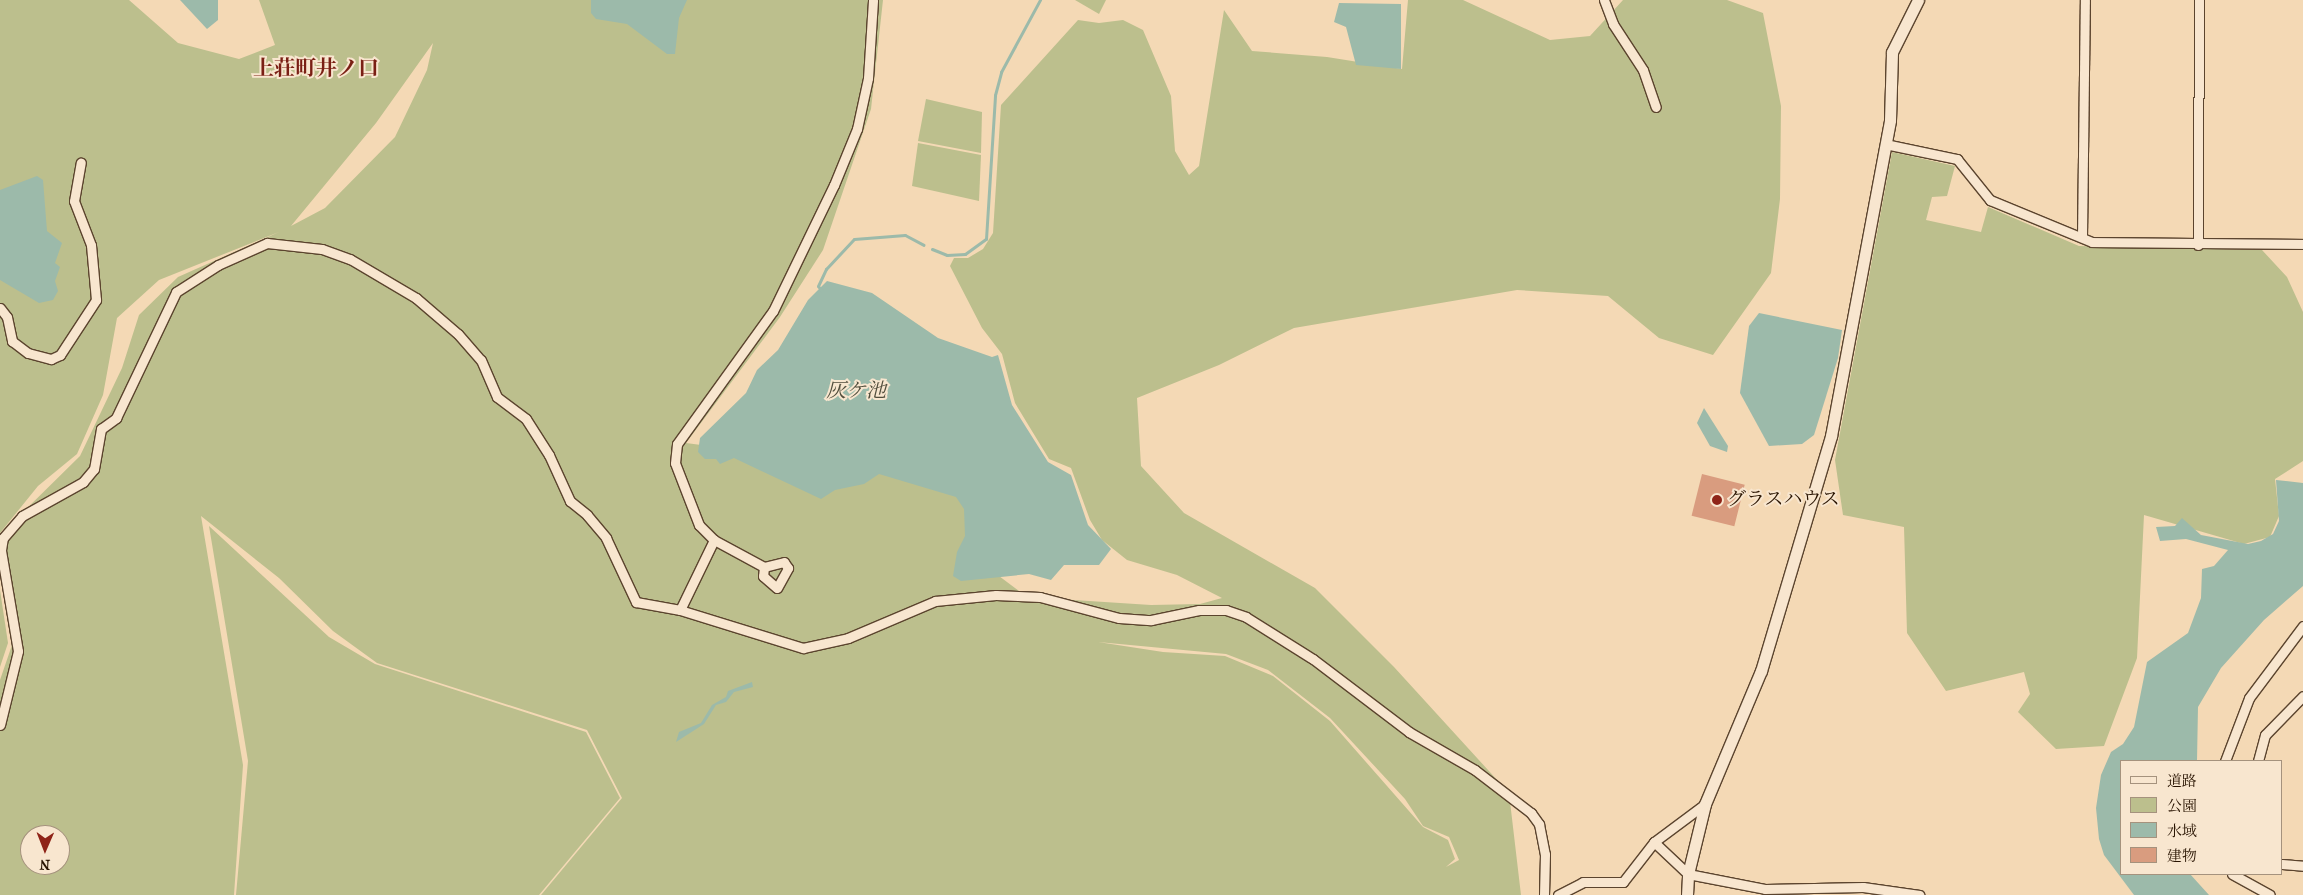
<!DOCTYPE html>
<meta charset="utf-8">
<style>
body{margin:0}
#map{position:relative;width:2303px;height:895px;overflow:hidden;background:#f4d9b5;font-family:"IM FELL French Canon","Noto Serif JP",serif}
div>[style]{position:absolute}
.green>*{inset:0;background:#bcbf8d}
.water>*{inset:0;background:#9cbaaa}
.stream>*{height:3px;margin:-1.5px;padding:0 1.5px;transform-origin:1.5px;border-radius:1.5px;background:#9cbaaa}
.building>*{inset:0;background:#d99c7f;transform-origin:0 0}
.roads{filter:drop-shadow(1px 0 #5b442e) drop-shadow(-1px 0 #5b442e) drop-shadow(0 1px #5b442e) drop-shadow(0 -1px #5b442e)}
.minor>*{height:9px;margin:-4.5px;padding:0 4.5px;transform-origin:4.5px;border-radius:4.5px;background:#f8e6cf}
.tertiary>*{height:11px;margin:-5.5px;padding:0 5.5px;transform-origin:5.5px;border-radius:5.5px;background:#f8e6cf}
.dots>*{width:14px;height:14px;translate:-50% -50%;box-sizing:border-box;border:2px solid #f8e6cf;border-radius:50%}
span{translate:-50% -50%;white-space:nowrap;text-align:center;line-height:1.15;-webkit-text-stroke:4px #f8e6cf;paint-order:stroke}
.poi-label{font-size:19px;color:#281301}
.left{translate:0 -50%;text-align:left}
.water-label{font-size:20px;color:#514d3c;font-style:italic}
.quarter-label{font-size:21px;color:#7a1f14;font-weight:700}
.legend{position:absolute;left:2120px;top:760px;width:162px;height:115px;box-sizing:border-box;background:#f8e6cf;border:1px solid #a5927d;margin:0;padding:6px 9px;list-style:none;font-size:15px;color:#281301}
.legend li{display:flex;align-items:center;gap:10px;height:25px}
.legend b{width:25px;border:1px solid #a5927d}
.north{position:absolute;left:20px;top:825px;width:50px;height:50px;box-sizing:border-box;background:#f8e6cf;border:1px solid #a5927d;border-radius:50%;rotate:181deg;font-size:14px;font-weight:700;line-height:20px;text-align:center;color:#281301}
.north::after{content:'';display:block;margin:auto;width:18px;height:22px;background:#8f2418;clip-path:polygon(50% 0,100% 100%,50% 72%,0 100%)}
</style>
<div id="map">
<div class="green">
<div style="clip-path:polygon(evenodd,0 0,129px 0,178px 43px,239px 59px,275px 45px,259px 0,883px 0,871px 109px,823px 250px,780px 317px,686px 443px,875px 468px,963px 493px,975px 558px,1027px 597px,1151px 605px,1200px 604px,1222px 598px,1177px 575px,1127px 560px,1102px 540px,1090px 520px,1071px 468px,1049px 459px,1015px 403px,1002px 354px,982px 328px,950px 266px,954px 258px,968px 258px,983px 249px,993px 233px,1001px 105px,1078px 20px,1099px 23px,1123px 20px,1143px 30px,1171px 96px,1175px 151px,1189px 175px,1199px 166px,1224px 10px,1252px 51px,1327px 57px,1402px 69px,1408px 0,1463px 0,1550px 40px,1590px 36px,1623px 0,1727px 0,1763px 13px,1781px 106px,1780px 199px,1771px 273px,1713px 355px,1659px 338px,1608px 296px,1517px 290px,1294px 328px,1219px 365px,1137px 398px,1141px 466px,1184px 513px,1315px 588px,1394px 667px,1509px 793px,1521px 895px,541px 895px,622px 798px,587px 730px,377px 663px,333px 631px,279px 578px,201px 516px,243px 765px,234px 895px,0 895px,0 680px,12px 645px,0 569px,10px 525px,80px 456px,122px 368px,139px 315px,178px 277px,279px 232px,159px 280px,117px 318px,103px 395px,77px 454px,38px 486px,0 533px,0 0,433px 43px,427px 70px,395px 137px,325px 208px,291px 226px,376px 123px,433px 43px,0 0,1098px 642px,1226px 654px,1268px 670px,1330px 718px,1405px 799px,1423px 826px,1449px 837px,1459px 860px,1446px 867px,1455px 859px,1448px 840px,1423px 827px,1330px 721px,1273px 676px,1225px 656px,1163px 652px,1098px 642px,0 0,30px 835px,60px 835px,60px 865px,30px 865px,30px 835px)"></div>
<div style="clip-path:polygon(1075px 0,1106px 0,1099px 14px)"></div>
<div style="clip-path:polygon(926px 99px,982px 112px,981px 153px,918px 141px)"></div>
<div style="clip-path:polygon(918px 143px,981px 155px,979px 201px,912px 186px)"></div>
<div style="clip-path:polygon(1892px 152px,1955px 166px,1947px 196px,1932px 197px,1926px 220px,1981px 232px,1988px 207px,2079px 246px,2262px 250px,2287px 277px,2303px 312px,2303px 461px,2275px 479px,2279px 516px,2270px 537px,2244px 544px,2144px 515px,2137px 658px,2104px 746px,2056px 749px,2018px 712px,2030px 694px,2024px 672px,1946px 691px,1907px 633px,1904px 527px,1843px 515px,1835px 460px)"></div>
<div style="clip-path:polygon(209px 526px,329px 637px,375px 664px,586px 732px,620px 798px,539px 895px,236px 895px,248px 761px)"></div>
<div style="clip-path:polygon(0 590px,8px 643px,0 667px)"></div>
</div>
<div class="water">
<div style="clip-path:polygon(180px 0,218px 0,218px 20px,207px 29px)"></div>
<div style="clip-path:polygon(591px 0,687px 0,679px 18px,675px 54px,667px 54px,627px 24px,596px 19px,591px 13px)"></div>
<div style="clip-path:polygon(1339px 3px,1401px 4px,1401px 69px,1356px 65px,1346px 27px,1334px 22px)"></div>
<div style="clip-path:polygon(37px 176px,43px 180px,47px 231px,62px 243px,55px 263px,60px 267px,55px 281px,58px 291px,53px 300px,39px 303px,0 280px,0 190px)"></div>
<div style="clip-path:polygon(827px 281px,872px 293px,938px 338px,992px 357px,998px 355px,1012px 405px,1048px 462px,1071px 475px,1088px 525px,1111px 549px,1099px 565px,1064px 565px,1051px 580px,1029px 574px,961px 581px,953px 576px,957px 552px,965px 536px,964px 509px,956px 497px,879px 474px,864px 484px,835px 490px,821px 499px,734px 458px,720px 464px,716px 459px,705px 459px,698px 452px,700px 438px,746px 393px,757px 370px,778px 350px,808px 300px)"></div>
<div style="clip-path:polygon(1759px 313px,1842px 330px,1838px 358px,1814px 435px,1802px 444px,1769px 446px,1740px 393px,1749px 326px)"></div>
<div style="clip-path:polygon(1704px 408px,1728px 446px,1727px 452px,1710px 446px,1697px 423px)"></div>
<div style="clip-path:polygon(2276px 480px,2303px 483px,2303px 586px,2264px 620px,2221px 668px,2198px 707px,2197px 761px,2122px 761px,2122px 874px,2190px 874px,2209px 895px,2134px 895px,2104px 855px,2099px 839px,2096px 808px,2101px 775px,2111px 752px,2123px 744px,2134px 727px,2147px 662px,2188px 633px,2201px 598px,2202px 569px,2214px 566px,2228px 550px,2186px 539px,2160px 541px,2156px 527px,2175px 526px,2182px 518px,2201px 535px,2248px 544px,2261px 541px,2273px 534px,2279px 521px)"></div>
<div style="clip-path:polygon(752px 682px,753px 687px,734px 692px,726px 702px,716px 705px,704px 724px,676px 742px,679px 732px,701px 723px,712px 705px,726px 697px,728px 691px)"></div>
</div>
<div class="stream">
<div style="left:932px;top:249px;width:16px;rotate:22deg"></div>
<div style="left:947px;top:255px;width:18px;rotate:-3deg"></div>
<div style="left:965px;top:254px;width:26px;rotate:-36deg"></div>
<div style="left:986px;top:239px;width:144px;rotate:-86.4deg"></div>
<div style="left:995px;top:95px;width:24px;rotate:-75deg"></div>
<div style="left:1001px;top:72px;width:82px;rotate:-61.6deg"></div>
<div style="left:822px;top:291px;width:6px;rotate:-129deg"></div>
<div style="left:818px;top:286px;width:19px;rotate:-65deg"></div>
<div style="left:826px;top:269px;width:41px;rotate:-47deg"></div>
<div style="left:854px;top:239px;width:51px;rotate:-4.5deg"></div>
<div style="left:905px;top:235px;width:21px;rotate:28deg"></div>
</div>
<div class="building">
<div style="left:1702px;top:474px;width:44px;height:43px;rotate:14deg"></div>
</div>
<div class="roads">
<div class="minor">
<div style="left:1604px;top:0;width:26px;rotate:69deg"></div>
<div style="left:1613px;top:24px;width:55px;rotate:56.9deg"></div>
<div style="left:1643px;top:70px;width:39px;rotate:71deg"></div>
<div style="left:1885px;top:144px;width:74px;rotate:11.8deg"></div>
<div style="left:1957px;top:159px;width:53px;rotate:51.2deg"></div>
<div style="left:1990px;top:200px;width:110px;rotate:22.4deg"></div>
<div style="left:2092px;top:242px;width:211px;rotate:0.5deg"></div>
<div style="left:2082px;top:237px;width:237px;rotate:-89.3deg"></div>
<div style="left:2198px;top:245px;width:245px;rotate:-89.8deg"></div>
<div style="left:0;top:308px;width:11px;rotate:52deg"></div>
<div style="left:7px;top:317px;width:25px;rotate:78deg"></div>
<div style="left:12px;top:341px;width:20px;rotate:37deg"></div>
<div style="left:28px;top:353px;width:24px;rotate:15deg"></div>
<div style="left:51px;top:359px;width:10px;rotate:-24deg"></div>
<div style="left:60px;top:355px;width:66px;rotate:-56.8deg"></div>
<div style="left:96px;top:300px;width:55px;rotate:-95.2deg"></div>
<div style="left:91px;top:245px;width:47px;rotate:-111.1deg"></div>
<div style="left:74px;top:201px;width:39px;rotate:-80deg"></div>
<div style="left:764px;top:567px;width:9px;rotate:96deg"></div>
<div style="left:763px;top:576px;width:18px;rotate:41deg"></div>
<div style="left:777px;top:588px;width:23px;rotate:-61deg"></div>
<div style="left:788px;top:568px;width:7px;rotate:-124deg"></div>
<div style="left:784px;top:562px;width:21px;rotate:166deg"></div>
<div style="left:764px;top:567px;width:57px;rotate:-151.6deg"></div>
<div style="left:714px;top:540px;width:21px;rotate:-135deg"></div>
<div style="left:699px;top:525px;width:66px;rotate:-111.2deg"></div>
<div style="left:675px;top:463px;width:19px;rotate:-84deg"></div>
<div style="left:677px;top:444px;width:164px;rotate:-54.2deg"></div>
<div style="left:773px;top:311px;width:140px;rotate:-64.2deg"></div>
<div style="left:834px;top:185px;width:61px;rotate:-67.7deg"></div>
<div style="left:857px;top:129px;width:52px;rotate:-77.8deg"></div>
<div style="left:868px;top:78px;width:78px;rotate:-86.3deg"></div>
<div style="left:680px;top:610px;width:129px;rotate:17.2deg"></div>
<div style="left:803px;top:648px;width:46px;rotate:-12.5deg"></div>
<div style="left:848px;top:638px;width:95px;rotate:-23deg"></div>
<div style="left:935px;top:601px;width:61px;rotate:-5.6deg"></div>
<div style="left:996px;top:595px;width:44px;rotate:2.6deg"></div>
<div style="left:1040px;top:597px;width:82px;rotate:14.9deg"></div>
<div style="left:1119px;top:618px;width:32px;rotate:4deg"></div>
<div style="left:1151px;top:620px;width:49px;rotate:-11.8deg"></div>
<div style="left:1199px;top:610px;width:27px"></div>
<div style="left:1226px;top:610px;width:21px;rotate:19deg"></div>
<div style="left:1246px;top:617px;width:79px;rotate:32.1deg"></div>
<div style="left:1313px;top:659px;width:121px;rotate:37.2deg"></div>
<div style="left:1409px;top:732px;width:76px;rotate:29.9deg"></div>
<div style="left:1475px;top:770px;width:71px;rotate:37.5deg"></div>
<div style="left:1531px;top:813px;width:14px;rotate:54deg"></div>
<div style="left:1539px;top:824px;width:31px;rotate:79deg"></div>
<div style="left:1545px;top:854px;width:41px;rotate:91.4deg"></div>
<div style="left:0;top:725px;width:76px;rotate:-76.3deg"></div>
<div style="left:18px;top:651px;width:102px;rotate:-99.6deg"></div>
<div style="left:1px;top:550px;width:12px;rotate:-81deg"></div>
<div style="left:3px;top:538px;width:29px;rotate:-49deg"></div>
<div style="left:22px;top:516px;width:70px;rotate:-29.1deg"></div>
<div style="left:83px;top:482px;width:17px;rotate:-50deg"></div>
<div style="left:94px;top:469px;width:41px;rotate:-80.1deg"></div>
<div style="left:101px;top:429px;width:19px;rotate:-36deg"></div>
<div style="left:116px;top:418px;width:140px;rotate:-64.5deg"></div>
<div style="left:176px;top:292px;width:50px;rotate:-32.7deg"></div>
<div style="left:218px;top:265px;width:54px;rotate:-24.2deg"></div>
<div style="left:267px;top:243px;width:55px;rotate:6.2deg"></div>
<div style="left:322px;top:249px;width:30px;rotate:20deg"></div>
<div style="left:350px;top:259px;width:77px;rotate:30.6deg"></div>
<div style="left:416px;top:298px;width:55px;rotate:40.6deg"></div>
<div style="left:458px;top:334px;width:35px;rotate:49deg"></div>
<div style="left:481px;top:360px;width:40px;rotate:66.6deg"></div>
<div style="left:497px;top:397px;width:36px;rotate:37deg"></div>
<div style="left:526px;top:419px;width:43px;rotate:57.4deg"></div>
<div style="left:549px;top:455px;width:51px;rotate:65.5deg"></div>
<div style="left:570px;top:501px;width:22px;rotate:39deg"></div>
<div style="left:587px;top:515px;width:30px;rotate:50deg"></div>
<div style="left:606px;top:538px;width:71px;rotate:64.9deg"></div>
<div style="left:636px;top:602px;width:45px;rotate:10.3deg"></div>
<div style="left:680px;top:610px;width:78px;rotate:-64.1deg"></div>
<div style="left:2225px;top:761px;width:67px;rotate:-69.1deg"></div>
<div style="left:2249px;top:698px;width:90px;rotate:-53.1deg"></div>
<div style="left:2258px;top:761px;width:27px;rotate:-75deg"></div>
<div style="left:2265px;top:735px;width:54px;rotate:-45.7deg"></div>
<div style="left:1654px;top:842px;width:47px;rotate:43.3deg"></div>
<div style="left:1688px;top:874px;width:78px;rotate:11deg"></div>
<div style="left:1765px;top:889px;width:98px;rotate:-1.2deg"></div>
<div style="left:1863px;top:887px;width:57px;rotate:8.1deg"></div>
<div style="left:2282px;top:864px;width:21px;rotate:5deg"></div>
<div style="left:2232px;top:874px;width:43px;rotate:28.9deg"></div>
<div style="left:1558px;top:895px;width:28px;rotate:-27deg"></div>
<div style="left:1583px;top:882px;width:40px"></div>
<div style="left:1623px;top:882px;width:51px;rotate:-52.2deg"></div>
<div style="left:1654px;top:842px;width:64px;rotate:-36.7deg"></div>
</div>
<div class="tertiary">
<div style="left:1687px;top:895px;width:21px;rotate:-87deg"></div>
<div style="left:1688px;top:874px;width:72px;rotate:-76.3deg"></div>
<div style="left:1705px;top:804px;width:144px;rotate:-67.2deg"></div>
<div style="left:1761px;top:671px;width:245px;rotate:-73.4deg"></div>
<div style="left:1831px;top:436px;width:321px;rotate:-79.4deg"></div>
<div style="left:1890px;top:120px;width:68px;rotate:-88.3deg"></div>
<div style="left:1892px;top:52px;width:58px;rotate:-63.4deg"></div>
</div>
</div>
<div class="dots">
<div style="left:1717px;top:500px;background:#8f2418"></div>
</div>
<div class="poi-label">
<span class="left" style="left:1727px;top:500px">グラスハウス</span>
</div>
<div class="water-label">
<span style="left:856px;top:390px">灰ケ池</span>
</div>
<div class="quarter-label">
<span style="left:316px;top:68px">上荘町井ノ口</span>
</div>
<ul class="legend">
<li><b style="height:6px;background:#f8e6cf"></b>道路</li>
<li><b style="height:14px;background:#bcbf8d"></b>公園</li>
<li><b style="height:14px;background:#9cbaaa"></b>水域</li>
<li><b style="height:14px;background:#d99c7f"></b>建物</li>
</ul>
<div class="north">N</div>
</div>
